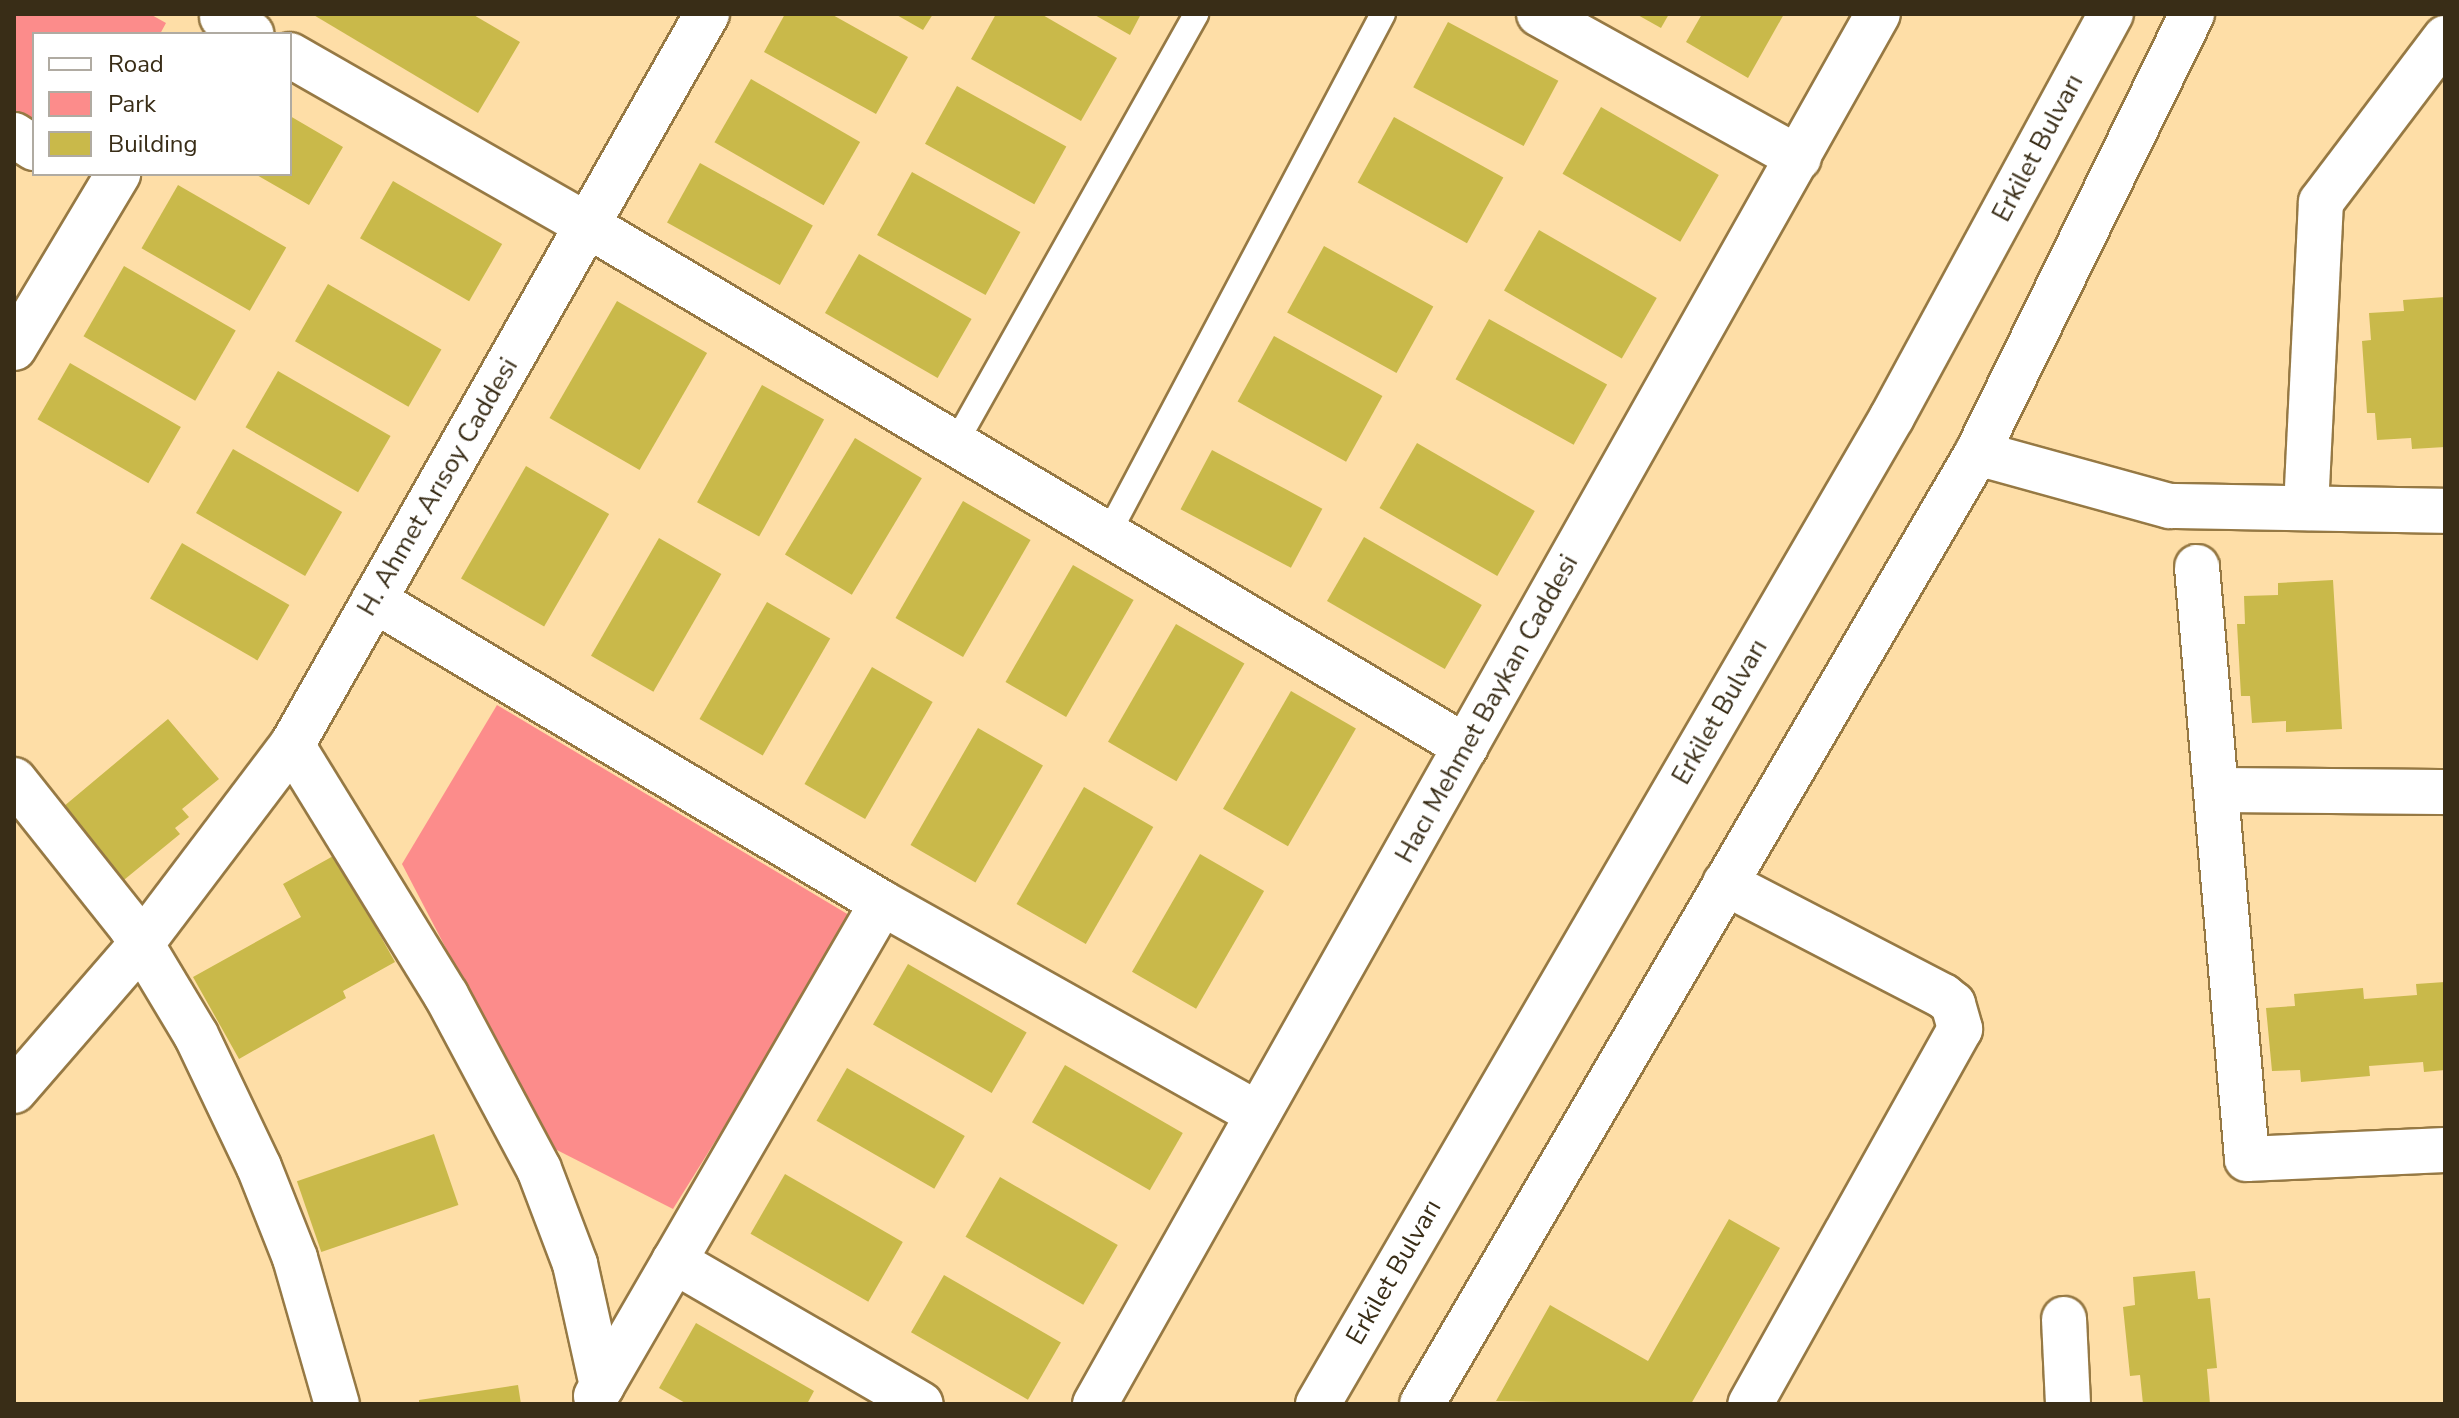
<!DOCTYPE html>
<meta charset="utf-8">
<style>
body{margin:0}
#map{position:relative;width:2459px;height:1418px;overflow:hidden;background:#fedea7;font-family:"Nunito Sans",sans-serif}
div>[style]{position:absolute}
.green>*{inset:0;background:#fc8c8b}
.building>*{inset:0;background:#c9b94a;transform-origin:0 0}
.roads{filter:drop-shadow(2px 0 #967944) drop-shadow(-2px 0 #967944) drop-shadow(0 2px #967944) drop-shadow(0 -2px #967944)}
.service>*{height:24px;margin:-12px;padding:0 12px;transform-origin:12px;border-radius:12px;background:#fff}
.minor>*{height:44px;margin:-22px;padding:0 22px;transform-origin:22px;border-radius:22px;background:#fff}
.primary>*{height:44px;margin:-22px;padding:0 22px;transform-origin:22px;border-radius:22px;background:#fff}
span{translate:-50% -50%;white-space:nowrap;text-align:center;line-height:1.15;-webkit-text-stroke:8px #fff;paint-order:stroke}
.street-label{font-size:26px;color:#392d17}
.frame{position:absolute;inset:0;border:16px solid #392d17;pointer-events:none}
.legend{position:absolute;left:32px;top:32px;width:260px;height:144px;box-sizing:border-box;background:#fff;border:2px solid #b0aba2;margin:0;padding:10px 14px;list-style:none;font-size:24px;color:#392d17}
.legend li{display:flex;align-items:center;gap:16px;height:40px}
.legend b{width:40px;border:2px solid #b0aba2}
</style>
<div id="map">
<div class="green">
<div style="clip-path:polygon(14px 14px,150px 14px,166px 23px,160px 34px,34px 34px,34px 149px,14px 137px)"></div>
<div style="clip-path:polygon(497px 705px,854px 918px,673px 1209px,549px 1146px,402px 864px)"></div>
</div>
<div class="building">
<div style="clip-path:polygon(312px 14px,472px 14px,520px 42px,478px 113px)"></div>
<div style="clip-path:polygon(785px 14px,831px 14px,908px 57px,876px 114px,764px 52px)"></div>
<div style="clip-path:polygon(895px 14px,933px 14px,923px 30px)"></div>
<div style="clip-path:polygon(996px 14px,1041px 14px,1117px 58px,1081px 121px,971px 59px)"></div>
<div style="clip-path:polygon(1093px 14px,1141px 14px,1130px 35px)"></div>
<div style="clip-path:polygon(1636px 14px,1669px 14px,1661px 28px)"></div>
<div style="clip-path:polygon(1702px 14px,1784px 14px,1748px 78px,1686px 42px)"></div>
<div style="left:1448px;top:22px;width:125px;height:74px;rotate:28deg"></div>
<div style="left:751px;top:79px;width:126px;height:73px;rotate:30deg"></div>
<div style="left:957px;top:86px;width:125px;height:66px;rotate:29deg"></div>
<div style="left:1601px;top:107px;width:136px;height:77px;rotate:30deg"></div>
<div style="clip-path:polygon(290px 116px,343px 147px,309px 205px,255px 174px,290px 174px)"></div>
<div style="left:1394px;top:117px;width:125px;height:75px;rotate:29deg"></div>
<div style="left:700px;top:163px;width:129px;height:68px;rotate:29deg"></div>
<div style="left:912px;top:172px;width:124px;height:72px;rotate:29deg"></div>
<div style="left:393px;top:181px;width:126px;height:66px;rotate:30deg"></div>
<div style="left:178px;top:185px;width:125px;height:73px;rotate:30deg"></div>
<div style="left:1539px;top:230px;width:136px;height:70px;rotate:30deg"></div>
<div style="left:1324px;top:246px;width:125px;height:76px;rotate:29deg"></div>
<div style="left:859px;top:254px;width:130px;height:68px;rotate:30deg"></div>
<div style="left:124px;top:266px;width:129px;height:81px;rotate:30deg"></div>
<div style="left:328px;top:284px;width:131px;height:66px;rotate:30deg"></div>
<div style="clip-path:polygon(2445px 297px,2445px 447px,2412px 449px,2411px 438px,2377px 440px,2375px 413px,2367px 413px,2362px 341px,2371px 340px,2369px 313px,2404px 311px,2403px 300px)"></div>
<div style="left:617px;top:301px;width:104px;height:135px;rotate:30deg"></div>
<div style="left:1489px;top:319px;width:135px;height:69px;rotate:29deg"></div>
<div style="left:1274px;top:336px;width:124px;height:75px;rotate:29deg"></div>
<div style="left:70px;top:363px;width:128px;height:65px;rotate:30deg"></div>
<div style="left:278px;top:371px;width:130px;height:65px;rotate:30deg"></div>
<div style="left:762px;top:385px;width:71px;height:134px;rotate:29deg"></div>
<div style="left:855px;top:438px;width:78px;height:136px;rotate:31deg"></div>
<div style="left:1417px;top:443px;width:136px;height:75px;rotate:30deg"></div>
<div style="left:233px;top:449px;width:126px;height:74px;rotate:30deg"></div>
<div style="left:1212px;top:450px;width:125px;height:67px;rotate:28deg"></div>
<div style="left:526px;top:466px;width:96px;height:130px;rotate:30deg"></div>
<div style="left:963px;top:501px;width:78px;height:135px;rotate:30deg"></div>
<div style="left:1364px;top:537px;width:136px;height:74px;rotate:30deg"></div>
<div style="left:659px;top:538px;width:72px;height:136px;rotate:30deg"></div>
<div style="left:182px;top:543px;width:124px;height:64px;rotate:30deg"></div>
<div style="left:1073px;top:565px;width:70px;height:135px;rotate:30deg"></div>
<div style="clip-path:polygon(2333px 580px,2342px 729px,2286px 732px,2286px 721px,2252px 723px,2250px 696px,2241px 696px,2237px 624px,2245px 624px,2244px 596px,2278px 595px,2278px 583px)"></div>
<div style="left:767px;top:602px;width:73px;height:135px;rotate:30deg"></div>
<div style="left:1176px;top:624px;width:79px;height:136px;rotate:30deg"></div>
<div style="left:872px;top:667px;width:70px;height:135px;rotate:30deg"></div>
<div style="left:1291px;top:691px;width:75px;height:136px;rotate:30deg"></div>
<div style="clip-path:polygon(168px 719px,219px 779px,182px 809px,189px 817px,175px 828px,180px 834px,119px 884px,57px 812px)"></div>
<div style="left:978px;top:728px;width:75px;height:135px;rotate:30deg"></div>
<div style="left:1084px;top:787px;width:80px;height:135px;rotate:30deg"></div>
<div style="left:1200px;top:854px;width:74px;height:136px;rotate:30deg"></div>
<div style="clip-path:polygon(335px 855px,395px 962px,343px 991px,346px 998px,239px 1059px,193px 977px,301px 917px,283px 884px)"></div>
<div style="left:908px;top:964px;width:137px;height:70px;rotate:30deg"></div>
<div style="clip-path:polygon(2445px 982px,2445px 1070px,2424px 1072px,2423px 1062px,2369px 1066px,2370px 1076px,2301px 1082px,2300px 1070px,2272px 1071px,2266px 1008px,2295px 1006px,2294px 994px,2363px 988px,2364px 999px,2417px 995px,2416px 984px)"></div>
<div style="left:1065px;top:1065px;width:136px;height:66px;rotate:30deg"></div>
<div style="left:847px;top:1068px;width:136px;height:61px;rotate:30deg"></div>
<div style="left:434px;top:1134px;width:75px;height:145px;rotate:71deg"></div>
<div style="left:785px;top:1174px;width:136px;height:69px;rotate:30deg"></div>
<div style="left:1000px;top:1177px;width:136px;height:69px;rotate:30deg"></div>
<div style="clip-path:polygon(1729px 1219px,1780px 1248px,1691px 1404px,1496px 1401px,1550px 1305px,1648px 1361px)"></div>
<div style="clip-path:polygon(2195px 1271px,2198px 1299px,2210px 1298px,2217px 1368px,2207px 1369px,2210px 1404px,2143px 1404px,2140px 1375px,2130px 1376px,2123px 1307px,2135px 1305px,2133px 1277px)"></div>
<div style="left:944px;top:1275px;width:135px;height:66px;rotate:30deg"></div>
<div style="clip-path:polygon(696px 1323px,814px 1391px,807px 1404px,687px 1404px,659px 1388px)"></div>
<div style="clip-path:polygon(518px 1385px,521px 1404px,419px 1404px,419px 1400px)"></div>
</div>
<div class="roads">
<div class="service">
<div style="left:955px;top:444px;width:493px;rotate:-60.7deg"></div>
<div style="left:1108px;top:534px;width:588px;rotate:-62.13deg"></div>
</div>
<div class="minor">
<div style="left:1539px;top:14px;width:297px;rotate:29deg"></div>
<div style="left:222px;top:17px;width:34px;rotate:30deg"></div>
<div style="left:290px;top:55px;width:342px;rotate:29.8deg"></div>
<div style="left:587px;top:225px;width:1022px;rotate:30.7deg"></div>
<div style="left:14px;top:135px;width:24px;rotate:33deg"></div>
<div style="left:14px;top:348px;width:203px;rotate:-59.1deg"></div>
<div style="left:1977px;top:453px;width:200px;rotate:15.4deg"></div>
<div style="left:2170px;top:506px;width:275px;rotate:1deg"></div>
<div style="left:2306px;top:508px;width:306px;rotate:-87.2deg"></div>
<div style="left:2321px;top:202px;width:206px;rotate:-52.9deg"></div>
<div style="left:2197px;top:567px;width:594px;rotate:85.17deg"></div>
<div style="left:2247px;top:1159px;width:198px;rotate:-2.6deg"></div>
<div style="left:374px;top:600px;width:592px;rotate:30.81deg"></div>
<div style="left:882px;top:903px;width:431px;rotate:29.3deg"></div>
<div style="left:292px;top:745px;width:294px;rotate:58.4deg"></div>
<div style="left:446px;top:995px;width:197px;rotate:61.9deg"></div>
<div style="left:539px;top:1169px;width:102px;rotate:69.2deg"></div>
<div style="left:575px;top:1264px;width:125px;rotate:77.5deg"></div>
<div style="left:14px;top:780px;width:188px;rotate:51.5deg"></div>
<div style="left:131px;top:927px;width:126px;rotate:59deg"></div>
<div style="left:196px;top:1035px;width:146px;rotate:64.5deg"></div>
<div style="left:259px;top:1167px;width:98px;rotate:68.4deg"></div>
<div style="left:295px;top:1258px;width:152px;rotate:74deg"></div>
<div style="left:2216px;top:790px;width:229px;rotate:0.5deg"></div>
<div style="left:1725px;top:883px;width:246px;rotate:27.4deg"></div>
<div style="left:1943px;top:996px;width:13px;rotate:39deg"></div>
<div style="left:1953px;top:1004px;width:26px;rotate:74deg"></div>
<div style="left:1960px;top:1029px;width:430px;rotate:119.2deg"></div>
<div style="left:14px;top:1091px;width:196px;rotate:-49.1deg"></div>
<div style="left:142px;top:943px;width:248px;rotate:-52.9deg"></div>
<div style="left:292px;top:745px;width:841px;rotate:-60.42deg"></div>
<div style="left:674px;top:1261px;width:285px;rotate:30.1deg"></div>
<div style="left:2064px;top:1319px;width:85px;rotate:87.3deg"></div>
<div style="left:596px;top:1396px;width:570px;rotate:-59.88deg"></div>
<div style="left:1095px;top:1404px;width:1595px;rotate:-60.61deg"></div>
</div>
<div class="primary">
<div style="left:1318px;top:1404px;width:1142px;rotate:-59.82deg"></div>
<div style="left:1892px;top:417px;width:459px;rotate:-61.5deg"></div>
<div style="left:1422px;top:1404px;width:1101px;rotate:-59.73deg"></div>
<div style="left:1977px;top:453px;width:489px;rotate:-63.9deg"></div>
</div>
</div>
<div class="street-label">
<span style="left:2038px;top:148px;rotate:-62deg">Erkilet Bulvarı</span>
<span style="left:438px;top:487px;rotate:-60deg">H. Ahmet Arısoy Caddesi</span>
<span style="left:1487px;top:709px;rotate:-61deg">Hacı Mehmet Baykan Caddesi</span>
<span style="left:1720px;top:712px;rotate:-60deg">Erkilet Bulvarı</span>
<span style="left:1394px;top:1272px;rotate:-60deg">Erkilet Bulvarı</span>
</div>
<div class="frame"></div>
<ul class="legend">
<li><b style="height:10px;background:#fff"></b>Road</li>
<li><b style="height:22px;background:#fc8c8b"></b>Park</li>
<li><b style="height:22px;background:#c9b94a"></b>Building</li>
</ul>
</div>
